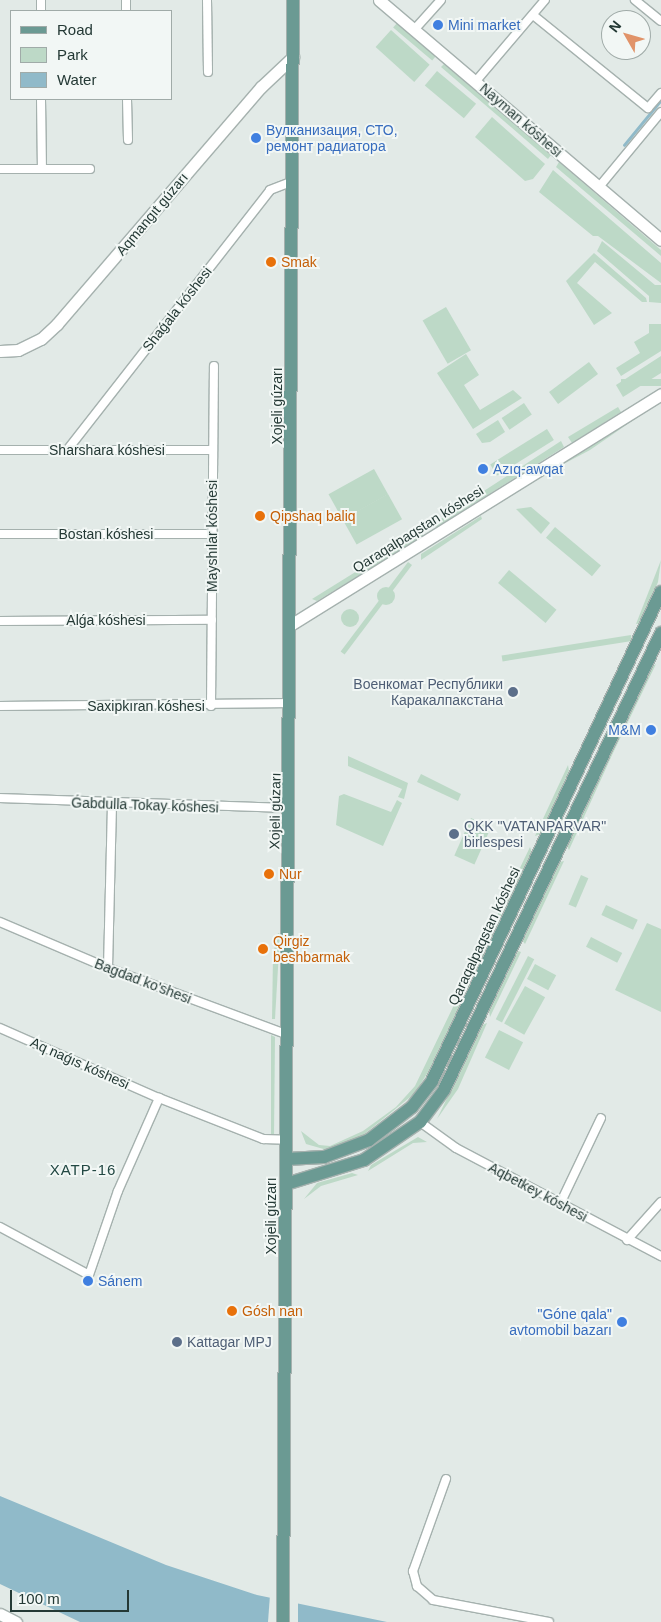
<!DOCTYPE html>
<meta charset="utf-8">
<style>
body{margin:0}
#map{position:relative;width:661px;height:1622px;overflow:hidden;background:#e2eae7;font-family:Arial,sans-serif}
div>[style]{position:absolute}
.green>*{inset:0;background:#bdd9c7;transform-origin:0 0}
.round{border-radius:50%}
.water>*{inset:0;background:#90bac9}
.pier>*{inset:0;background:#e2eae7}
.stream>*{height:2.5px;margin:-1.25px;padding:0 1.25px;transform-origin:1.25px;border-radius:1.25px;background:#90bac9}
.roads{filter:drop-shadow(1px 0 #a5b1ae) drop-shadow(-1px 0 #a5b1ae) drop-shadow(0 1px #a5b1ae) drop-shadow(0 -1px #a5b1ae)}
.street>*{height:8px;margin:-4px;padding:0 4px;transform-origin:4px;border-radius:4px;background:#fff}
.secondary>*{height:11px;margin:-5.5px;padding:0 5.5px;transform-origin:5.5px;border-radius:5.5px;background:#fff}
.primary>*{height:12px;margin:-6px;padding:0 6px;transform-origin:6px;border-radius:6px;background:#6b9a93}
.dots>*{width:14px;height:14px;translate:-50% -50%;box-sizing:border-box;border:2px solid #f2f7f5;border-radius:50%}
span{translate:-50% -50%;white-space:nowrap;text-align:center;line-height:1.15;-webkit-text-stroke:4px #f2f7f5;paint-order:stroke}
.shop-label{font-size:14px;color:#366cbe}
.left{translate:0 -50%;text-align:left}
.right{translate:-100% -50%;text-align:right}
.street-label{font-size:14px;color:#243935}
.food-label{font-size:14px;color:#c56008}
.service-label{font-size:14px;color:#4e5e75}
.neighbourhood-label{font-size:15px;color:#224843;letter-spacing:1px}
.legend{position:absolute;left:10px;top:10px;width:162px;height:90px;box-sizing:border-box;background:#f2f7f5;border:1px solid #a0aba8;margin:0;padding:6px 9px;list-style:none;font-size:15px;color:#243935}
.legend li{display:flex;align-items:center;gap:10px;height:25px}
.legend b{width:25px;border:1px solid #a0aba8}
.north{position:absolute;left:601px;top:10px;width:50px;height:50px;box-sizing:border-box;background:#f2f7f5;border:1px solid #a0aba8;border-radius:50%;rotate:308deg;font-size:14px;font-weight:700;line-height:20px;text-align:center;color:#243935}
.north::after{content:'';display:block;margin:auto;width:18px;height:22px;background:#e19369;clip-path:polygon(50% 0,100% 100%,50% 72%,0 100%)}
.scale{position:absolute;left:10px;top:1590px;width:119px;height:22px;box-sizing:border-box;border:2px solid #243935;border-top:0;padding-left:6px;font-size:15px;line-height:18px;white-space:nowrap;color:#243935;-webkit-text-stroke:4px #f2f7f5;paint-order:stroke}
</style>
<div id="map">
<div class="green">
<div style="left:397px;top:23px;width:51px;height:6px;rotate:40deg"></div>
<div style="left:391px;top:30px;width:52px;height:23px;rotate:42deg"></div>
<div style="clip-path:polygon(444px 64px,551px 155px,548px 159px,441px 67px)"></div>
<div style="left:437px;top:71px;width:51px;height:19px;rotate:40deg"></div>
<div style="clip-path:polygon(492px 117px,545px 164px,533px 179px,525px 181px,475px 137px)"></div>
<div style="clip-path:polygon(559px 162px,661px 250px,661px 256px,556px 167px)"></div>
<div style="clip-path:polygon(553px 170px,661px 263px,661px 283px,598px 236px,593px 236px,539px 192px)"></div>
<div style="clip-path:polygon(602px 241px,655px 285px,661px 285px,661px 303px,649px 302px,649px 296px,597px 251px)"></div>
<div style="clip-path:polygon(594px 253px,646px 298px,647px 302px,642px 302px,595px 262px,577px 283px,612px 313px,594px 325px,566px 281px)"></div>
<div style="left:446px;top:307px;width:50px;height:27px;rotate:60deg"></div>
<div style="clip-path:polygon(649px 324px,661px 324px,661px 351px,621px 376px,616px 368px,640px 353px,634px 342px,649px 333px)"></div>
<div style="clip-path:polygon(466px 354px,479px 375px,464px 385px,480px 410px,513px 390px,522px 398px,473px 429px,437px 373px)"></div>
<div style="clip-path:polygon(661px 356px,661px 373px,623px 397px,616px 385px)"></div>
<div style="left:589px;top:362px;width:15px;height:50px;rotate:53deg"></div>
<div style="left:661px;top:379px;width:7px;height:40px;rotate:90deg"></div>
<div style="clip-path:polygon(661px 401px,590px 450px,556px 468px)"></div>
<div style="left:524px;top:403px;width:14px;height:27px;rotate:56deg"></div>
<div style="clip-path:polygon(618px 407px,621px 412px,572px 443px,568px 437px)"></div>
<div style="clip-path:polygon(498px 420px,505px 432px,490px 442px,482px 443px,476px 434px)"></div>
<div style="left:547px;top:429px;width:13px;height:67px;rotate:58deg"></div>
<div style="clip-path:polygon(561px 441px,564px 447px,437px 527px,430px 526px)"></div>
<div style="left:374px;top:469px;width:29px;height:52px;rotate:61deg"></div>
<div style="left:388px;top:494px;width:29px;height:52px;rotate:61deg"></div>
<div style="clip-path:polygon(531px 507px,550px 523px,541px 534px,516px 509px)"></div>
<div style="clip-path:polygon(481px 516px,482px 519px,421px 560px,421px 554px)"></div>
<div style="left:555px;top:527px;width:60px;height:14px;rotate:40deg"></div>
<div style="clip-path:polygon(423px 530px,423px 537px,317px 601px,312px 599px)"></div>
<div style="clip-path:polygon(661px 560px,658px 582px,641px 623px,636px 624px)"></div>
<div style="left:408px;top:562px;width:5px;height:112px;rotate:37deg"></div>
<div style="left:509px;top:570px;width:62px;height:17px;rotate:40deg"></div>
<div class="round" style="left:377px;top:587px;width:18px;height:18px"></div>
<div class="round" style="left:341px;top:609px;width:18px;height:18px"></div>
<div style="left:631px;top:635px;width:6px;height:131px;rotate:81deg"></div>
<div style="clip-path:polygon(656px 664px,613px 753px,569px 850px,567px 846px,611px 749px,651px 667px)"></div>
<div style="clip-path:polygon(348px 756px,408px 783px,404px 799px,398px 797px,402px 789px,348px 766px)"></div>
<div style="clip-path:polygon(568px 765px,569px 771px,541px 834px,535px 836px)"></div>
<div style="clip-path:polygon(421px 774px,461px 794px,458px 801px,417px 782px)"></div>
<div style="clip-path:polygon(344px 794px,391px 812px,397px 800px,402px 803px,383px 846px,336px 825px,339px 796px)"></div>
<div style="left:471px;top:818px;width:22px;height:41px;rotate:24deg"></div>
<div style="clip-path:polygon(530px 847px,532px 853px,436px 1060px,414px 1094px,362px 1136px,327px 1150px,306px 1144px,301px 1131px,319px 1145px,330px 1146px,363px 1131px,396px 1107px,415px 1086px)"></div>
<div style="clip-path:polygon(564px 861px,525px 944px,522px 940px,560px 862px)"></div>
<div style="left:581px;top:875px;width:8px;height:32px;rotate:23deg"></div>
<div style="left:606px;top:905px;width:35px;height:11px;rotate:25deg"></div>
<div style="clip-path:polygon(647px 923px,661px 929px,661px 1012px,615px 990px)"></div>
<div style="clip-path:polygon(278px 933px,280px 934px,275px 1019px,272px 1019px,273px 955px)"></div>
<div style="left:591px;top:937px;width:35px;height:11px;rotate:27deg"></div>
<div style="clip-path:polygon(518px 951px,521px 952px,490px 1017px,489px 1011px)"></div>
<div style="left:528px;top:956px;width:7px;height:71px;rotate:27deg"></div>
<div style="left:535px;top:964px;width:24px;height:17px;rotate:28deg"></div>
<div style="left:525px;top:986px;width:23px;height:43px;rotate:29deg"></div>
<div style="clip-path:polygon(487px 1023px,458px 1089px,437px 1119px,482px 1025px)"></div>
<div style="left:499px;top:1030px;width:27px;height:31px;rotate:27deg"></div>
<div style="clip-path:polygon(271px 1035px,275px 1037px,274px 1136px,271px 1136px)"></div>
<div style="clip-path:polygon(418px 1137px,427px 1142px,413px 1143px,368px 1171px,371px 1165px)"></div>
<div style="clip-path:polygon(352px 1173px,358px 1175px,321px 1186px,304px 1199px,317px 1183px)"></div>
</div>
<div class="water">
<div style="clip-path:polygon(0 1496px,166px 1565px,257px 1595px,387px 1622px,80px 1622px,0 1584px)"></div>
</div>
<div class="pier">
<div style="clip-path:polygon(270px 1595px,298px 1601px,298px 1622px,268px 1622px)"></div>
</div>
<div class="stream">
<div style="left:624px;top:145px;width:58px;rotate:-50.6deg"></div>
</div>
<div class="roads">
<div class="street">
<div style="left:41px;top:0;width:11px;rotate:90deg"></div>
<div style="left:126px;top:0;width:11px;rotate:90deg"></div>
<div style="left:207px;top:0;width:72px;rotate:89.2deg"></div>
<div style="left:635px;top:0;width:33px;rotate:39deg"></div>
<div style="left:533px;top:15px;width:148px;rotate:39deg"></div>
<div style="left:648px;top:108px;width:20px;rotate:-49deg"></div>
<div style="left:414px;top:30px;width:40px;rotate:-48deg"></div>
<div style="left:476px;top:81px;width:106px;rotate:-49.6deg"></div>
<div style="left:41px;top:99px;width:70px;rotate:89.2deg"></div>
<div style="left:127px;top:99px;width:41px;rotate:88.6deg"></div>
<div style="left:0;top:169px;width:90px"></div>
<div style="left:599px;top:187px;width:97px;rotate:-50.4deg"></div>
<div style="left:68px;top:449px;width:328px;rotate:-52deg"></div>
<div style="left:270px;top:190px;width:25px;rotate:-21deg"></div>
<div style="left:0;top:450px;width:213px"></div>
<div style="left:0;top:534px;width:213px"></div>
<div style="left:0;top:621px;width:212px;rotate:-0.3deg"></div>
<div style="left:0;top:706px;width:291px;rotate:-0.6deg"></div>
<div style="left:211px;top:706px;width:340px;rotate:-89.5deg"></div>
<div style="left:0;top:798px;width:290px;rotate:2deg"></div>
<div style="left:0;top:922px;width:117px;rotate:23.1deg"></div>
<div style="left:108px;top:968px;width:192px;rotate:20.4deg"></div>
<div style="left:108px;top:968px;width:163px;rotate:-88.6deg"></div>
<div style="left:0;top:1028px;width:174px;rotate:23.8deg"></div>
<div style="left:159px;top:1098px;width:112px;rotate:21.5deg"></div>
<div style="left:263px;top:1139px;width:24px;rotate:2deg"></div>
<div style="left:420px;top:1122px;width:44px;rotate:35.8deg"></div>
<div style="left:456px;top:1148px;width:232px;rotate:27.8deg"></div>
<div style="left:560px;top:1204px;width:95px;rotate:-64.5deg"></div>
<div style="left:0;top:1227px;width:101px;rotate:28.3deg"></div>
<div style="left:89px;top:1275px;width:89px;rotate:-71deg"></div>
<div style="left:118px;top:1191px;width:102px;rotate:-66.2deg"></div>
<div style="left:627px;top:1240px;width:51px;rotate:-48.2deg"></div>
<div style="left:446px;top:1479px;width:98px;rotate:109.7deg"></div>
<div style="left:413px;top:1571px;width:16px;rotate:75deg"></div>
<div style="left:417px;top:1586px;width:21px;rotate:41deg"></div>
<div style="left:433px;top:1600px;width:118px;rotate:10.7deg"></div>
</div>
<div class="secondary">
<div style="left:379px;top:0;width:370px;rotate:40.4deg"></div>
<div style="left:0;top:351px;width:18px;rotate:-3deg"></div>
<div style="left:18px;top:350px;width:25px;rotate:-26deg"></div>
<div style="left:41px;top:339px;width:22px;rotate:-43deg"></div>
<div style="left:57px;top:324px;width:313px;rotate:-49.3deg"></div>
<div style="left:261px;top:87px;width:44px;rotate:-43.2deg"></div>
<div style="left:292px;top:624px;width:435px;rotate:-31.9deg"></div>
<div style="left:0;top:1614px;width:18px;rotate:27deg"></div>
</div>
<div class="primary">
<div style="left:287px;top:1159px;width:37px;rotate:-3deg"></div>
<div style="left:324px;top:1157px;width:48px;rotate:-20.7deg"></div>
<div style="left:369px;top:1140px;width:54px;rotate:-37.5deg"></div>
<div style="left:412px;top:1107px;width:33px;rotate:-52deg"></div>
<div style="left:432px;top:1081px;width:540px;rotate:-64.91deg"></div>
<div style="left:286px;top:1184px;width:82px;rotate:-17.1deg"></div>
<div style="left:364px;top:1160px;width:68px;rotate:-34.2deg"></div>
<div style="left:420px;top:1122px;width:40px;rotate:-53deg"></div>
<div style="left:444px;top:1090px;width:506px;rotate:-64.6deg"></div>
<div style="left:283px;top:1622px;width:1622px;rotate:-89.65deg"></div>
</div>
</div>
<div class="dots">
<div style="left:438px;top:25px;background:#3f7fe0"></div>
<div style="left:256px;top:138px;background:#3f7fe0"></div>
<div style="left:271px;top:262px;background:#e8710a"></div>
<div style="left:483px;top:469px;background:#3f7fe0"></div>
<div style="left:260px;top:516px;background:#e8710a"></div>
<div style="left:513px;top:692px;background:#5c6f8a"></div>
<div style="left:651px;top:730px;background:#3f7fe0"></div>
<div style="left:454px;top:834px;background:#5c6f8a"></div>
<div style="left:269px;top:874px;background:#e8710a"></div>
<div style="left:263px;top:949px;background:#e8710a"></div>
<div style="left:88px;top:1281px;background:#3f7fe0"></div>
<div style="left:232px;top:1311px;background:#e8710a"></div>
<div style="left:622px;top:1322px;background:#3f7fe0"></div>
<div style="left:177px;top:1342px;background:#5c6f8a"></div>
</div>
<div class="shop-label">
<span class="left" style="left:448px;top:25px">Mini market</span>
<span class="left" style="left:266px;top:138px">Вулканизация, СТО,<br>ремонт радиатора</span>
<span class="left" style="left:493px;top:469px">Azıq-awqat</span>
<span class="right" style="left:641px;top:730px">M&amp;M</span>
<span class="left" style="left:98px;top:1281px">Sánem</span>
<span class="right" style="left:612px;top:1322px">"Góne qala"<br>avtomobil bazarı</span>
</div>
<div class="street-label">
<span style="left:521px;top:120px;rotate:41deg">Nayman kóshesi</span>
<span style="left:152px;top:214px;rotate:-50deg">Aqmangıt gúzarı</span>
<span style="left:177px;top:309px;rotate:-52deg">Shaǵala kóshesi</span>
<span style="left:277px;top:406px;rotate:-90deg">Xojeli gúzarı</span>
<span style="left:107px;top:450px">Sharshara kóshesi</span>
<span style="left:418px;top:529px;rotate:-32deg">Qaraqalpaqstan kóshesi</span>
<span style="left:106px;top:534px">Bostan kóshesi</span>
<span style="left:212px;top:536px;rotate:-90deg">Mayshılar kóshesi</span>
<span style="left:106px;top:620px">Alǵa kóshesi</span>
<span style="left:146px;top:706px">Saxipkıran kóshesi</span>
<span style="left:145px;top:805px;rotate:2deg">Ǵabdulla Tokay kóshesi</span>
<span style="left:275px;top:811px;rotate:-89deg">Xojeli gúzarı</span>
<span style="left:484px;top:936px;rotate:-65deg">Qaraqalpaqstan kóshesi</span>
<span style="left:143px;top:981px;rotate:21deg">Bagdad ko'shesi</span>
<span style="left:80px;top:1063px;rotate:24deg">Aq naǵıs kóshesi</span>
<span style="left:538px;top:1192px;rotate:28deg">Aqbetkey kóshesi</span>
<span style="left:271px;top:1216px;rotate:-90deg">Xojeli gúzarı</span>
</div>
<div class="food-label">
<span class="left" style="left:281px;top:262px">Smak</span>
<span class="left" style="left:270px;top:516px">Qipshaq baliq</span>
<span class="left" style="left:279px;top:874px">Nur</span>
<span class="left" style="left:273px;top:949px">Qirgiz<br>beshbarmak</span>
<span class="left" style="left:242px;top:1311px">Gósh nan</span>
</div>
<div class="service-label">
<span class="right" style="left:503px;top:692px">Военкомат Республики<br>Каракалпакстана</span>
<span class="left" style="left:464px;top:834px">QKK "VATANPARVAR"<br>birlespesi</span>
<span class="left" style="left:187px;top:1342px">Kattagar MPJ</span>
</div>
<div class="neighbourhood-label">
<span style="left:83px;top:1170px">XATP-16</span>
</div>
<ul class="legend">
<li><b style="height:6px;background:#6b9a93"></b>Road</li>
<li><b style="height:14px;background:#bdd9c7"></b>Park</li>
<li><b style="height:14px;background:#90bac9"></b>Water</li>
</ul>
<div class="north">N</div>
<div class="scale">100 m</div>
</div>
